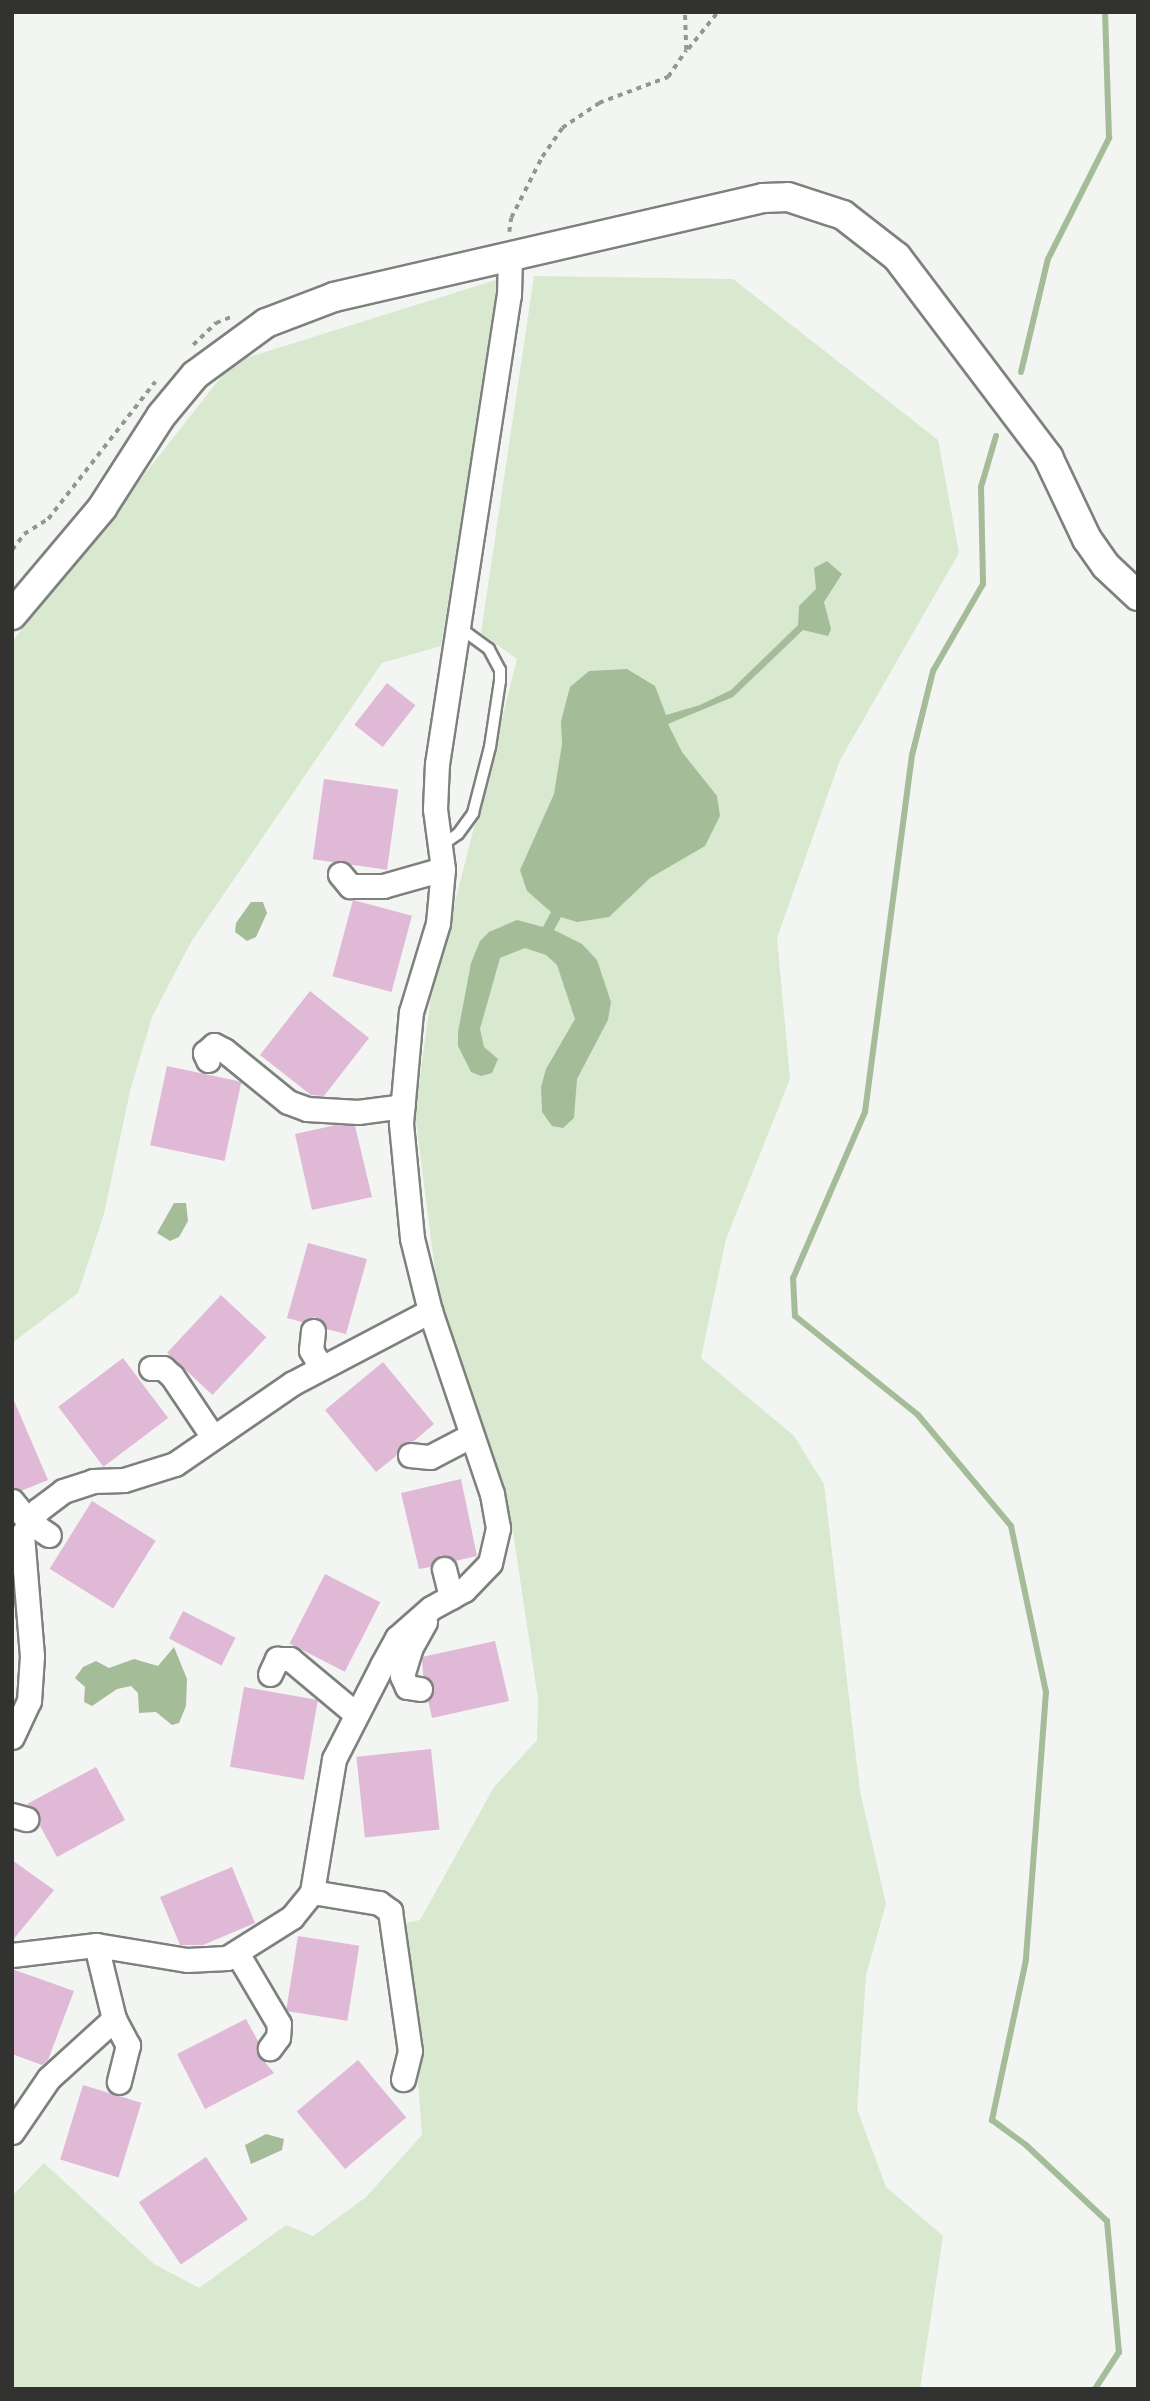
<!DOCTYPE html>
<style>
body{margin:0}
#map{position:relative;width:1150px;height:2401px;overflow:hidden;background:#f2f5f1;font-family:Rubik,sans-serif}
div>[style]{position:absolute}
.green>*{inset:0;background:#d8e9d0}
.water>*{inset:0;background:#a4bd98}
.stream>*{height:6px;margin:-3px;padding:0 3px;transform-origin:3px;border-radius:3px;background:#a4bd98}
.building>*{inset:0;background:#e0b9d7;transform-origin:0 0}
.path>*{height:3.5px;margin-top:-1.75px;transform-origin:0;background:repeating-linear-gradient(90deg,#949693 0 5px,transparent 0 10px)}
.roads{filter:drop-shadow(2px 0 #7e817d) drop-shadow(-2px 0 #7e817d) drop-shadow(0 2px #7e817d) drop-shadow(0 -2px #7e817d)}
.service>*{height:10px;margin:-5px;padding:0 5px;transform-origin:5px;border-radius:5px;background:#fff}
.minor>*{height:23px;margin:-11.5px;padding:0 11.5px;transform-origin:11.5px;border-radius:11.5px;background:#fff}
.tertiary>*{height:28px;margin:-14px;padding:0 14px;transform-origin:14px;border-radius:14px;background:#fff}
span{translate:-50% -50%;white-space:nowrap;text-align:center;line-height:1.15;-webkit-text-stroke:6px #fff;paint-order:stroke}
.frame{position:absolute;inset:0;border:14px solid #323331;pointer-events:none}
</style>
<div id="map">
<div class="green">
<div style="clip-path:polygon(534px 276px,733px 279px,938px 440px,959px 553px,840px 760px,777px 938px,790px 1079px,726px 1239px,701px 1358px,794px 1436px,824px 1484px,860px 1791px,886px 1904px,866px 1975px,857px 2109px,886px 2187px,943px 2236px,920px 2389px,12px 2389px,12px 2196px,44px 2163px,154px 2264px,199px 2288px,286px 2225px,313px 2236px,366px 2197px,422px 2135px,406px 1923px,420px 1920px,494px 1787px,537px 1740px,538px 1699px,513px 1532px,439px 1302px,415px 1114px,431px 996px,517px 659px,481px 633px)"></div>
<div style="clip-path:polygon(499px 279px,441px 646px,382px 663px,191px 942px,152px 1017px,130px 1091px,104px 1214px,78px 1293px,12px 1343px,12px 642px,233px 362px)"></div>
</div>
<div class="water">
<div style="clip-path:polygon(827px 561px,842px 574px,824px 602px,831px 629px,828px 636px,803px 630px,733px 697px,668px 724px,682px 752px,717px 796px,720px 816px,705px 846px,650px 878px,609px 917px,577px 922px,561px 917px,554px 930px,582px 944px,597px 960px,611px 1002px,608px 1020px,577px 1079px,574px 1118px,563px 1128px,552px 1126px,542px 1112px,541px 1087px,546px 1069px,575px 1019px,557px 965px,546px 955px,525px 948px,500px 958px,480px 1029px,484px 1047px,498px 1059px,492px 1073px,481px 1076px,471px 1072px,458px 1046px,458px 1032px,471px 963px,480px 941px,489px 932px,517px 920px,543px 927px,551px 912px,527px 891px,520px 870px,554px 794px,562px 744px,561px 721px,570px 687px,589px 671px,627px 669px,655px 686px,666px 715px,700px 705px,731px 690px,798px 625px,799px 606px,816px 589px,814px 568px)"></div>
<div style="clip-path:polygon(251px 902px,263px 902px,267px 913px,256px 937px,247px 941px,235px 932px,236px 923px)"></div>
<div style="clip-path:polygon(174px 1203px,186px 1203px,188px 1221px,179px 1237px,170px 1241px,157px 1233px)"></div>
<div style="clip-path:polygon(174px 1647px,187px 1679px,186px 1706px,179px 1723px,172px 1725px,156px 1712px,139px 1713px,138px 1693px,131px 1686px,117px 1689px,92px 1706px,84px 1702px,85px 1687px,75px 1678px,83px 1667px,96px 1661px,109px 1668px,134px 1659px,158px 1666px)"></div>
<div style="clip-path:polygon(266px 2134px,284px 2139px,282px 2150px,251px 2164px,245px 2145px)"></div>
</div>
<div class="stream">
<div style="left:1021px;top:372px;width:116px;rotate:-76.6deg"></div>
<div style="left:1048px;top:259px;width:136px;rotate:-63.2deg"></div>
<div style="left:1109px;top:138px;width:126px;rotate:-91.8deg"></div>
<div style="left:996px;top:436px;width:53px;rotate:106.4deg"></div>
<div style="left:981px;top:487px;width:97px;rotate:88.8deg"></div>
<div style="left:983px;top:584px;width:100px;rotate:119.9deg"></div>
<div style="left:933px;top:671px;width:87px;rotate:104deg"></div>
<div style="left:912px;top:755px;width:360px;rotate:97.5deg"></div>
<div style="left:865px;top:1112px;width:181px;rotate:113.4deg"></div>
<div style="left:793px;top:1278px;width:38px;rotate:87deg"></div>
<div style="left:795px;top:1316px;width:158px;rotate:38.8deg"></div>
<div style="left:918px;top:1415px;width:145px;rotate:50deg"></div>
<div style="left:1011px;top:1526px;width:170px;rotate:78.1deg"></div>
<div style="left:1046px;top:1692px;width:269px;rotate:94.3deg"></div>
<div style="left:1026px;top:1960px;width:164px;rotate:102deg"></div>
<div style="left:992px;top:2120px;width:42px;rotate:36.3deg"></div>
<div style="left:1026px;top:2145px;width:111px;rotate:43.2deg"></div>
<div style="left:1107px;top:2221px;width:132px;rotate:84.8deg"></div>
<div style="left:1119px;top:2352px;width:44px;rotate:123deg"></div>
</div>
<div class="building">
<div style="left:387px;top:683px;width:36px;height:53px;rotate:38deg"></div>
<div style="left:324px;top:779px;width:75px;height:81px;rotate:8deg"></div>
<div style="left:353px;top:900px;width:61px;height:79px;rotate:15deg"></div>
<div style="clip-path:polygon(310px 991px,369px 1038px,324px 1096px,311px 1095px,260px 1055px)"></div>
<div style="left:167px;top:1066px;width:76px;height:81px;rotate:12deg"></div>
<div style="clip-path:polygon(336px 1125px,355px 1126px,372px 1197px,312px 1210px,295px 1134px)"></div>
<div style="clip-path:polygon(308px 1243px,367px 1259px,346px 1334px,326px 1329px,315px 1317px,302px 1322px,287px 1318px)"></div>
<div style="left:221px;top:1295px;width:62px;height:79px;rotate:43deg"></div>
<div style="left:123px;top:1358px;width:75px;height:81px;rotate:53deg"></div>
<div style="clip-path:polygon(383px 1362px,434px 1424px,414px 1441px,399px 1446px,396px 1456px,376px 1472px,325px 1410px)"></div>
<div style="clip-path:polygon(12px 1396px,48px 1480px,21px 1491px,12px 1487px)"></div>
<div style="clip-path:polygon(461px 1479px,477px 1556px,455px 1561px,441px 1555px,430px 1567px,419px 1569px,401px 1493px)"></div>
<div style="left:92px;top:1501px;width:75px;height:80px;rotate:32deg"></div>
<div style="left:325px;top:1574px;width:62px;height:78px;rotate:27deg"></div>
<div style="left:183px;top:1611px;width:59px;height:31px;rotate:27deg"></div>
<div style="clip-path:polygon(495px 1641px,509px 1701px,432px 1718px,428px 1700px,433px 1685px,423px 1675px,422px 1657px)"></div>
<div style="left:244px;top:1687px;width:75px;height:81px;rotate:10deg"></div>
<div style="left:431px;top:1749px;width:81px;height:75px;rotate:84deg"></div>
<div style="clip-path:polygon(96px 1767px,125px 1820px,57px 1857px,39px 1824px,39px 1815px,27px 1804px)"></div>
<div style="clip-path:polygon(12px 1860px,54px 1890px,12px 1941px)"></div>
<div style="clip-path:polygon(232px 1867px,255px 1923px,203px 1945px,180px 1945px,160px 1897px)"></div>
<div style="left:298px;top:1936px;width:62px;height:76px;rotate:9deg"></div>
<div style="clip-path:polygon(12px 1969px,74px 1991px,48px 2060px,42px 2065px,12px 2054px)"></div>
<div style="clip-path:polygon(246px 2019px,258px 2041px,258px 2054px,274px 2073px,205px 2109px,177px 2054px)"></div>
<div style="left:358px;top:2060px;width:75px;height:80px;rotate:50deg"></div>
<div style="left:83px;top:2085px;width:61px;height:78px;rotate:17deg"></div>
<div style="left:206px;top:2157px;width:75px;height:81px;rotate:56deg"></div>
</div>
<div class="path">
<div style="left:688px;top:49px;width:48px;rotate:-51deg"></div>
<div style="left:509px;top:232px;width:14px;rotate:-82deg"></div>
<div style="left:511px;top:218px;width:68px;rotate:-63.1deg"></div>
<div style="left:542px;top:157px;width:35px;rotate:-55deg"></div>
<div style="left:562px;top:128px;width:45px;rotate:-34deg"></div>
<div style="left:599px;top:103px;width:74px;rotate:-20.6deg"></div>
<div style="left:668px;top:77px;width:32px;rotate:-56deg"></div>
<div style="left:686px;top:50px;width:38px;rotate:-92deg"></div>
<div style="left:193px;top:345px;width:32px;rotate:-44deg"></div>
<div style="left:216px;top:323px;width:16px;rotate:-22deg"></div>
<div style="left:12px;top:550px;width:20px;rotate:-53deg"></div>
<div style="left:24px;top:534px;width:28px;rotate:-32deg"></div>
<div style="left:48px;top:519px;width:174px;rotate:-52deg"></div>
</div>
<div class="roads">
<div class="service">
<div style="left:442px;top:845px;width:19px;rotate:-35deg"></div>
<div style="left:458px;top:834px;width:26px;rotate:-54deg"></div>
<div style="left:473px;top:813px;width:68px;rotate:-75.6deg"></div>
<div style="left:490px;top:747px;width:67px;rotate:-81.4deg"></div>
<div style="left:500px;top:681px;width:11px;rotate:-90deg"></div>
<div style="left:500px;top:670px;width:24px;rotate:-118deg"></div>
<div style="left:489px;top:649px;width:34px;rotate:-144deg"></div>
</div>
<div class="minor">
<div style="left:340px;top:874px;width:16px;rotate:50deg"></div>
<div style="left:350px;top:886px;width:33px"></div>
<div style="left:383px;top:886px;width:62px;rotate:-15.8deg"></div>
<div style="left:208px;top:1060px;width:8px;rotate:-113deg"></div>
<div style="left:205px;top:1053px;width:12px;rotate:-42deg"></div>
<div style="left:214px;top:1045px;width:11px;rotate:27deg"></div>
<div style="left:224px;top:1050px;width:82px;rotate:39.1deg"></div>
<div style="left:288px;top:1102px;width:20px;rotate:20deg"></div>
<div style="left:307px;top:1109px;width:51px;rotate:3.4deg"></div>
<div style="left:358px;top:1112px;width:45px;rotate:-7.6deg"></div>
<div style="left:313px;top:1331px;width:19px;rotate:96deg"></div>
<div style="left:311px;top:1350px;width:20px;rotate:60deg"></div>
<div style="left:151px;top:1368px;width:12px"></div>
<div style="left:163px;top:1368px;width:12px;rotate:42deg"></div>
<div style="left:172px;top:1376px;width:73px;rotate:56.1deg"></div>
<div style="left:410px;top:1455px;width:20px;rotate:6deg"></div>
<div style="left:430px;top:1457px;width:47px;rotate:-27.6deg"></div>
<div style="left:12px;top:1501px;width:26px;rotate:51deg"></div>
<div style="left:28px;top:1521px;width:25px;rotate:34deg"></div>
<div style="left:444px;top:1569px;width:29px;rotate:76deg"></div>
<div style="left:270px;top:1674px;width:17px;rotate:-65deg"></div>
<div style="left:277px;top:1659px;width:13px"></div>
<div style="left:290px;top:1659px;width:86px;rotate:39.8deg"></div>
<div style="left:420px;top:1689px;width:13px;rotate:-171deg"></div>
<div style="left:407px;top:1687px;width:12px;rotate:-114deg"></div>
<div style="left:402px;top:1676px;width:30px;rotate:-73deg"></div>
<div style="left:411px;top:1647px;width:29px;rotate:-61deg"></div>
<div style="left:12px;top:1737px;width:40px;rotate:-65deg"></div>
<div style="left:29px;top:1701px;width:45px;rotate:-86.2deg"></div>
<div style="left:32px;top:1656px;width:121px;rotate:-94.7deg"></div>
<div style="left:22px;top:1535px;width:30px;rotate:-57deg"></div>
<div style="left:38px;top:1510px;width:31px;rotate:-37deg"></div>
<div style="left:63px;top:1491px;width:32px;rotate:-18deg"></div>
<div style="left:93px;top:1481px;width:31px;rotate:-2deg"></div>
<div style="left:124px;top:1480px;width:53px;rotate:-17.4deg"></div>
<div style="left:175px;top:1464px;width:143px;rotate:-34.5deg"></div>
<div style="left:293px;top:1383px;width:155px;rotate:-27.7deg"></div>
<div style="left:12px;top:1815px;width:15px;rotate:16deg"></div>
<div style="left:312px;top:1892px;width:68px;rotate:9.3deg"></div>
<div style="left:379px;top:1903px;width:14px;rotate:36deg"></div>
<div style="left:390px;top:1911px;width:141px;rotate:81.9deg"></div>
<div style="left:410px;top:2051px;width:29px;rotate:104deg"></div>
<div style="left:237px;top:1953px;width:82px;rotate:59.4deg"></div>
<div style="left:279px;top:2024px;width:13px;rotate:94deg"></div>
<div style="left:278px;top:2037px;width:14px;rotate:126deg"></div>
<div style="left:12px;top:1955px;width:85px;rotate:-6.8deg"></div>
<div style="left:96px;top:1945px;width:92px;rotate:9.4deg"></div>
<div style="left:187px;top:1960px;width:40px;rotate:-2.9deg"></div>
<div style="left:227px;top:1958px;width:77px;rotate:-32.2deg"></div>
<div style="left:292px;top:1917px;width:32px;rotate:-51deg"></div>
<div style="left:312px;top:1892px;width:135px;rotate:-80.6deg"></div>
<div style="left:334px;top:1759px;width:106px;rotate:-62.9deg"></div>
<div style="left:382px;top:1665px;width:31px;rotate:-61deg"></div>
<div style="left:397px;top:1638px;width:45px;rotate:-41.4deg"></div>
<div style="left:431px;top:1608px;width:38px;rotate:-29deg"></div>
<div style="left:464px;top:1590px;width:37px;rotate:-46deg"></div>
<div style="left:490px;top:1563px;width:36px;rotate:-77deg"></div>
<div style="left:498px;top:1528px;width:35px;rotate:-100deg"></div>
<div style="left:492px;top:1494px;width:193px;rotate:-108.7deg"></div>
<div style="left:430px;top:1311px;width:75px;rotate:-103.9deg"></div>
<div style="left:412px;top:1238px;width:116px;rotate:-95.5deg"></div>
<div style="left:401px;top:1123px;width:111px;rotate:-84.9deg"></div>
<div style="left:411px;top:1012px;width:93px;rotate:-73.1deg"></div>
<div style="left:438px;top:923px;width:54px;rotate:-84.7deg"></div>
<div style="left:443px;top:869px;width:61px;rotate:-97.6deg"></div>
<div style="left:435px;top:809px;width:45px;rotate:-87.5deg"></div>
<div style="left:437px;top:764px;width:474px;rotate:-81.3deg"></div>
<div style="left:509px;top:295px;width:40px;rotate:-88.6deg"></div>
<div style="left:114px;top:2019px;width:30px;rotate:62deg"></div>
<div style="left:128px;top:2045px;width:38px;rotate:104deg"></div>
<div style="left:12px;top:2132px;width:65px;rotate:-55.6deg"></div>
<div style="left:49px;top:2078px;width:88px;rotate:-42.2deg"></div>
<div style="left:114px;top:2019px;width:76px;rotate:-103.7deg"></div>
</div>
<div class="tertiary">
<div style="left:12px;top:615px;width:140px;rotate:-49.9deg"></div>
<div style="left:102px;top:508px;width:109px;rotate:-57.3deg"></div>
<div style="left:161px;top:416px;width:53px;rotate:-50.3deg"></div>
<div style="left:195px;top:375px;width:88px;rotate:-36.2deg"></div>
<div style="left:266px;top:323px;width:73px;rotate:-20.9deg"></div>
<div style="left:334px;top:297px;width:440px;rotate:-13deg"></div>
<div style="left:763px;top:198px;width:25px;rotate:-2deg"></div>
<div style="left:788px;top:197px;width:58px;rotate:18.1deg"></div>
<div style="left:843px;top:215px;width:68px;rotate:37.9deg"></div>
<div style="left:897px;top:257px;width:251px;rotate:52.9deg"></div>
<div style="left:1048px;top:457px;width:91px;rotate:64.6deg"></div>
<div style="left:1087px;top:539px;width:33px;rotate:55deg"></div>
<div style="left:1106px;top:566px;width:44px;rotate:43.2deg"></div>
</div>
</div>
<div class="frame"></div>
</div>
